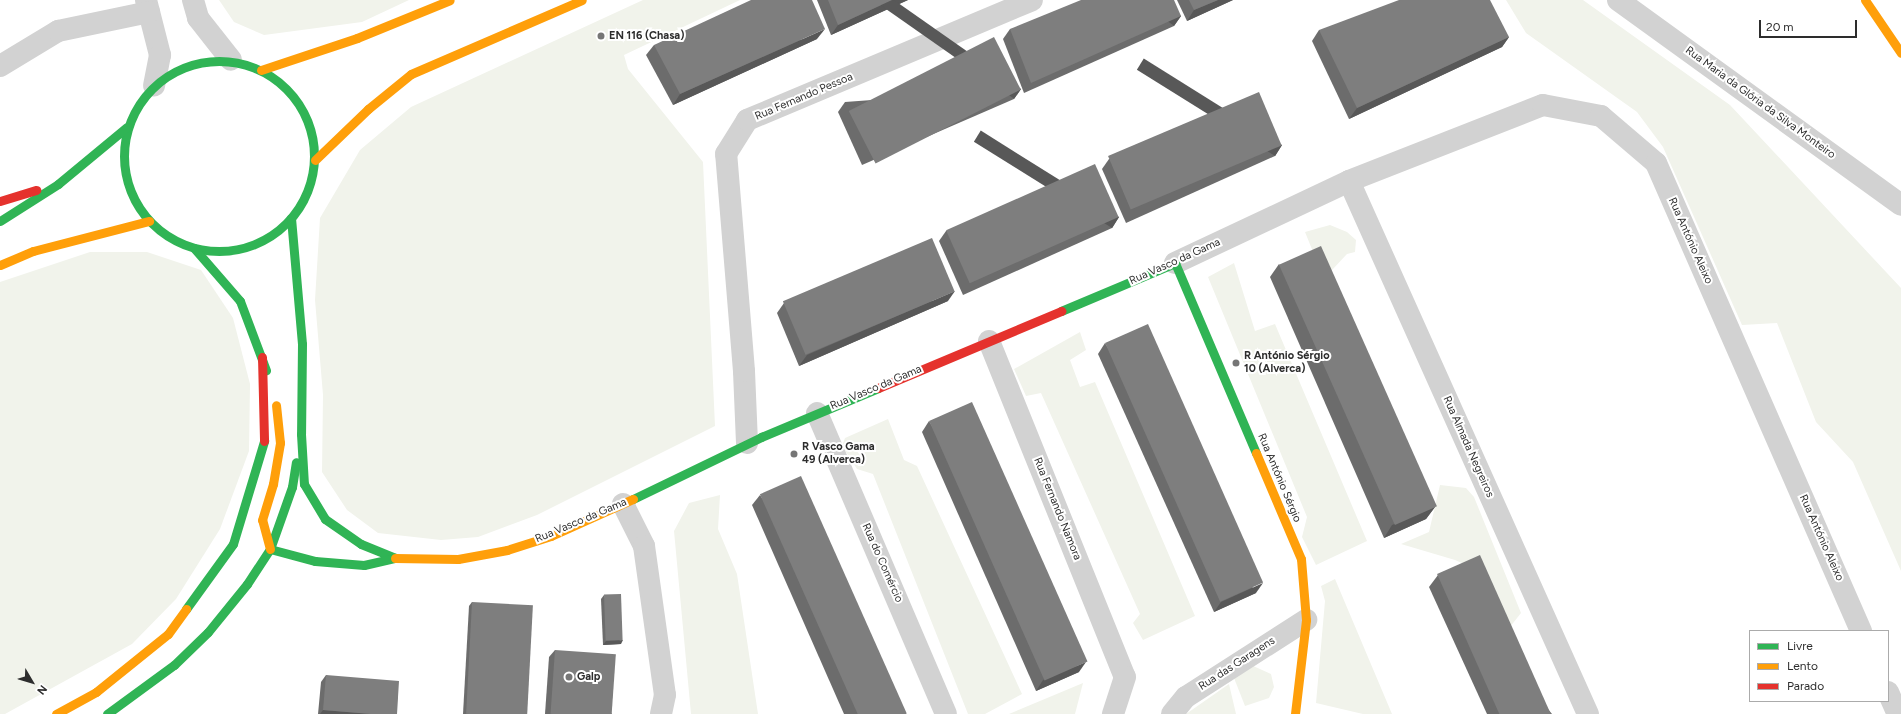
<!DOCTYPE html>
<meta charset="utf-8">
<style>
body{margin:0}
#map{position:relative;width:1901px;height:714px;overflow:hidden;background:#fff;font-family:Figtree,sans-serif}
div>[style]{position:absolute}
.green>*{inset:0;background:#f1f3eb}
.street>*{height:22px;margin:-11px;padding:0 11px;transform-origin:11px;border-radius:11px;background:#d2d2d2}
.fast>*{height:9px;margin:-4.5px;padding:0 4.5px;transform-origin:4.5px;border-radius:4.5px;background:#30b455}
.fast>.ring{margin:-4.5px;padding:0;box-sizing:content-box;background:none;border:9px solid #30b455;border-radius:50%}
.slow>*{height:9px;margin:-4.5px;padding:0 4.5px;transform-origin:4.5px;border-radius:4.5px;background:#ff9f0a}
.jam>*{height:9px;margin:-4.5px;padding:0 4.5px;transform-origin:4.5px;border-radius:4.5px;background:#e5322d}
.wall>*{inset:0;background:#6c6c6c}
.shaded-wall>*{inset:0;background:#585858;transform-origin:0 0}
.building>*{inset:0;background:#7e7e7e;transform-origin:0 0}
.dots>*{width:11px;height:11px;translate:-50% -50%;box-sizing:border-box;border:2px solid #fff;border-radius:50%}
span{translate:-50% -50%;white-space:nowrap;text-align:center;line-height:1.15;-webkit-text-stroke:4px #fff;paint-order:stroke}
.poi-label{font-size:11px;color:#2d2d2d;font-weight:700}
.left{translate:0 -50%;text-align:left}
.street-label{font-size:11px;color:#2d2d2d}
.legend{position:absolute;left:1749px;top:630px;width:140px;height:72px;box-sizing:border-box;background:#fff;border:1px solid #ababab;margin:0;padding:5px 7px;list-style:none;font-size:12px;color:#2d2d2d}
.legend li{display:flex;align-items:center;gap:8px;height:20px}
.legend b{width:20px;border:1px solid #ababab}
.north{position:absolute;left:12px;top:662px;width:40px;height:40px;-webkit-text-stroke:3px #fff;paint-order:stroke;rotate:128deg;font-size:11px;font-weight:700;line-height:16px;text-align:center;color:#2d2d2d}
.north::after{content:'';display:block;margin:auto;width:14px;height:18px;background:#2d2d2d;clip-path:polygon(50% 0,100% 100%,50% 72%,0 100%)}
.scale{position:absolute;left:1759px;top:20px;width:98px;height:18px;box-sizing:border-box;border:2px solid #2d2d2d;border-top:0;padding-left:5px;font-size:12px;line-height:14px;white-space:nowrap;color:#2d2d2d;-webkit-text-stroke:3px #fff;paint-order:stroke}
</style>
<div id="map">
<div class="green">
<div style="clip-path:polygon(219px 0,409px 0,362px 22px,264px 35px,234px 22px)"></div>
<div style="clip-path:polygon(643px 0,740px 0,624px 55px,628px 69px,703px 162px,715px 426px,537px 515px,478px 537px,441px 540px,378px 533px,347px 510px,322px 472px,323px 395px,315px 300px,320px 218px,360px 150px,411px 107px)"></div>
<div style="clip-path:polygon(1506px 0,1583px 0,1730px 105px,1901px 288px,1901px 571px,1853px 462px,1816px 422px,1777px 323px,1742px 325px,1663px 147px,1637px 112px,1526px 33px)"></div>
<div style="clip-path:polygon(1330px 225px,1347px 232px,1356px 240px,1355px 252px,1347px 254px,1332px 270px,1322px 274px,1305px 232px)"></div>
<div style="clip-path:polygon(90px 252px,147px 252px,201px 270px,233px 318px,250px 384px,249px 451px,220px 529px,176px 599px,132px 644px,5px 714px,0 714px,0 282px)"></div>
<div style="clip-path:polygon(1234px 263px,1255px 331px,1275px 324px,1367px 541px,1316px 565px,1302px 537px,1307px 517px,1208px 277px)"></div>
<div style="clip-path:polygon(1080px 332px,1086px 350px,1070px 360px,1080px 387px,1095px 382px,1195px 616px,1143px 640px,1133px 623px,1140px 614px,1041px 393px,1026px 396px,1014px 369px)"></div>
<div style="clip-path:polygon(888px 419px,904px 460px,917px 466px,1022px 694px,985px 714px,968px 714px,873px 474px,857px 469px,842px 446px,845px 438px)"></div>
<div style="clip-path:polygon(1440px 485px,1466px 488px,1474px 497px,1521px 613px,1510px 627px,1471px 567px,1455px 560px,1401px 544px,1429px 532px)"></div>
<div style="clip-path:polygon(720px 495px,718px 529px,737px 574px,758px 714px,691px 714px,674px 531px,689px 503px)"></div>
<div style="clip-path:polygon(1335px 579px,1392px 714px,1363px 714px,1316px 703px,1325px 601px,1321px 586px)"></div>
<div style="clip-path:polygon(1251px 665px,1271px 674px,1274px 687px,1269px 698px,1245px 706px,1234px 678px)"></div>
<div style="clip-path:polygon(1083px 683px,1075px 714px,1009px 714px)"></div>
<div style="clip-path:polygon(1229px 684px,1236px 714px,1186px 714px)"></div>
</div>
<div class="street">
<div style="left:146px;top:0;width:57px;rotate:75.7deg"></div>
<div style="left:160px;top:55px;width:31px;rotate:101deg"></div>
<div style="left:193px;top:0;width:19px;rotate:74deg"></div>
<div style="left:198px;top:18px;width:53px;rotate:51.8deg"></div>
<div style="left:1618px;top:0;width:349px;rotate:35.9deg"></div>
<div style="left:0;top:66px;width:68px;rotate:-31.1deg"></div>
<div style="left:58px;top:31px;width:93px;rotate:-11.8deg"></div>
<div style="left:1349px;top:181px;width:584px;rotate:65.85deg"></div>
<div style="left:1175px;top:263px;width:192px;rotate:-25.2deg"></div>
<div style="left:1349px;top:181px;width:208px;rotate:-21.4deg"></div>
<div style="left:1543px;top:105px;width:59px;rotate:10.7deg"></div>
<div style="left:1601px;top:116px;width:72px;rotate:40.5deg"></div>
<div style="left:1656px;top:163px;width:511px;rotate:66.34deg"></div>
<div style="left:989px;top:341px;width:362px;rotate:68deg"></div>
<div style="left:1125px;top:677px;width:39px;rotate:108deg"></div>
<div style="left:817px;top:413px;width:327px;rotate:66.8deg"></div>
<div style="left:747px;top:443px;width:72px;rotate:-92.4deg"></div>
<div style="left:744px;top:371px;width:218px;rotate:-94.7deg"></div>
<div style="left:726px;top:154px;width:40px;rotate:-58deg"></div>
<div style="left:747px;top:120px;width:309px;rotate:-22.8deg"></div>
<div style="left:623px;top:504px;width:47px;rotate:63.4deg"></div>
<div style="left:644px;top:546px;width:150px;rotate:82deg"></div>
<div style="left:665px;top:695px;width:19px;rotate:102deg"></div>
<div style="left:1888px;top:692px;width:24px;rotate:66deg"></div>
<div style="left:1172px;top:714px;width:22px;rotate:-51deg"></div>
<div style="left:1186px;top:697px;width:143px;rotate:-32.7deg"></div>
</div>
<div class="fast">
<div class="ring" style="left:124px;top:61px;width:181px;height:181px"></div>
<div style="left:291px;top:218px;width:126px;rotate:85deg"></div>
<div style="left:302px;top:344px;width:90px;rotate:90.6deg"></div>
<div style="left:301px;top:434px;width:50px;rotate:86.6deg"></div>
<div style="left:304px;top:484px;width:41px;rotate:59deg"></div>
<div style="left:325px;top:519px;width:44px;rotate:34.8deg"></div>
<div style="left:361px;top:544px;width:37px;rotate:22deg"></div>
<div style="left:0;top:221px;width:69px;rotate:-32.5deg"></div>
<div style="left:58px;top:184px;width:89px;rotate:-39.6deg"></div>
<div style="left:194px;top:248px;width:70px;rotate:49deg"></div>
<div style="left:240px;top:301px;width:74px;rotate:69.4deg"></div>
<div style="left:1061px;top:311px;width:124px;rotate:-22.8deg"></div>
<div style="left:1175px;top:263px;width:207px;rotate:66.9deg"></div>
<div style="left:633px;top:499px;width:142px;rotate:-25.8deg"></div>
<div style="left:761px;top:437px;width:127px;rotate:-22.7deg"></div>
<div style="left:270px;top:549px;width:47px;rotate:14.9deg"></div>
<div style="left:315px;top:561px;width:49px;rotate:4.7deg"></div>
<div style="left:364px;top:565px;width:32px;rotate:-13deg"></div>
<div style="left:186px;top:609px;width:80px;rotate:-54.1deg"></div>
<div style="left:233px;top:544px;width:108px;rotate:-73.2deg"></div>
<div style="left:107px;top:714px;width:83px;rotate:-36.2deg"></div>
<div style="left:174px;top:665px;width:47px;rotate:-44.1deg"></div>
<div style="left:208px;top:632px;width:62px;rotate:-50.9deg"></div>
<div style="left:247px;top:584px;width:42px;rotate:-56.7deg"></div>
<div style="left:270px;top:549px;width:66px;rotate:-70.5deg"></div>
<div style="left:292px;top:487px;width:25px;rotate:-81deg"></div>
</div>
<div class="slow">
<div style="left:1865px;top:0;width:64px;rotate:55.8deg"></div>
<div style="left:261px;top:70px;width:101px;rotate:-18.4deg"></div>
<div style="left:357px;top:38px;width:100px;rotate:-22.2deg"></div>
<div style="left:315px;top:160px;width:74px;rotate:-43.9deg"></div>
<div style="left:368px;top:109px;width:55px;rotate:-39.1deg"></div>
<div style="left:411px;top:74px;width:186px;rotate:-23.4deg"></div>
<div style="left:0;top:265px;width:36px;rotate:-23deg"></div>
<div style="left:33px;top:251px;width:120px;rotate:-14.5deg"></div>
<div style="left:1256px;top:453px;width:115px;rotate:67deg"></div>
<div style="left:1301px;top:559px;width:61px;rotate:85.3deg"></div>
<div style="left:1306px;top:620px;width:95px;rotate:96.7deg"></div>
<div style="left:270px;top:549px;width:30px;rotate:-105deg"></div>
<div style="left:262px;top:520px;width:38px;rotate:-73deg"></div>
<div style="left:273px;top:484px;width:42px;rotate:-80.3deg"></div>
<div style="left:280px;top:443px;width:38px;rotate:-96deg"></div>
<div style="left:395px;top:558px;width:63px;rotate:0.9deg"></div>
<div style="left:458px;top:559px;width:50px;rotate:-10.4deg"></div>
<div style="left:507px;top:550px;width:46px;rotate:-17.7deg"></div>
<div style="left:551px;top:536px;width:90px;rotate:-24.3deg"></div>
<div style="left:56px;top:714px;width:46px;rotate:-28.8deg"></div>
<div style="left:96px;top:692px;width:92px;rotate:-38.9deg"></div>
<div style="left:168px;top:634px;width:31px;rotate:-54deg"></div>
</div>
<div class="jam">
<div style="left:0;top:201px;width:38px;rotate:-17deg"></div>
<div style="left:262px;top:357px;width:84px;rotate:88.6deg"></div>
<div style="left:878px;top:388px;width:199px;rotate:-22.8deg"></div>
</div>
<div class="wall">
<div style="clip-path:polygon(817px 0,908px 0,831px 35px)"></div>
<div style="clip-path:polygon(1177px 0,1233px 0,1187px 21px)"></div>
<div style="clip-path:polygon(1181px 16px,1174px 26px,1024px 93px,1003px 39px,1010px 29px)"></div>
<div style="clip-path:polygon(1319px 30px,1509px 37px,1502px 47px,1349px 119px,1312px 41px)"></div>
<div style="clip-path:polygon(817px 39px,673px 105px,646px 55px,654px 45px)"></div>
<div style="clip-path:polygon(1021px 89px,1014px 99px,862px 165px,838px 112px,845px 102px)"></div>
<div style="clip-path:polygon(1282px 145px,1275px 156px,1126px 223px,1102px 169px,1109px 159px)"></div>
<div style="clip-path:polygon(1119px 217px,1112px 228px,963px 295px,939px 241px,946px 231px)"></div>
<div style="clip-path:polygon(1279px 264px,1435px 507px,1426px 519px,1384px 538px,1270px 277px)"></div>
<div style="clip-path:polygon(948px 301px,799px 366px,777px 313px,784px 303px)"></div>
<div style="clip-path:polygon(1105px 343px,1256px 593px,1214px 612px,1098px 354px)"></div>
<div style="clip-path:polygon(929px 421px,1079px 672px,1036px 691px,922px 432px)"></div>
<div style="clip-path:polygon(760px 495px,906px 714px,844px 714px,752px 505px)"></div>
<div style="clip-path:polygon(1438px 575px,1552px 714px,1487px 714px,1429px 587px)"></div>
<div style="clip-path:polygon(604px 595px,621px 644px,603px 645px,601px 599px)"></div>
<div style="clip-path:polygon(472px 602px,527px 714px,463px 714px,469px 606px)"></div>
<div style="clip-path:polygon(555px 650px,612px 714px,545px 714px,549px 657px)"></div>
<div style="clip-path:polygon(326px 675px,397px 714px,318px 714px,321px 682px)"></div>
</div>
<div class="shaded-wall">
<div style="clip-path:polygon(892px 0,908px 0,831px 35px,838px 25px)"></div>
<div style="clip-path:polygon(1218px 0,1233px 0,1187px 21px,1194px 10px)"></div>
<div style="left:1181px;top:16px;width:12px;height:164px;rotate:125deg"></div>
<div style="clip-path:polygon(825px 29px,817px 39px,673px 105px,680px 94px)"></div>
<div style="clip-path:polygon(1509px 37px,1502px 47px,1349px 119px,1357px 108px)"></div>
<div style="left:1021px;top:89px;width:12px;height:166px;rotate:125deg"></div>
<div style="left:1282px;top:145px;width:13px;height:163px;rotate:122deg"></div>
<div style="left:1119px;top:217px;width:13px;height:163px;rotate:122deg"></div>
<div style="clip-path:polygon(955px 291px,948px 301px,799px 366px,807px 355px)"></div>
<div style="clip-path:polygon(1435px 507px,1426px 519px,1384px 538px,1392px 525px)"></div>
<div style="clip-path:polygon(1263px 583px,1256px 593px,1214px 612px,1221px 602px)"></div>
<div style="clip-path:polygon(623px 640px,621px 644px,603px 645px,606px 641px)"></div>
<div style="clip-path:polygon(1086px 662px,1079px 672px,1036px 691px,1043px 680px)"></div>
<div style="clip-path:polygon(323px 710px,371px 714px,320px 714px)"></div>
</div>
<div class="building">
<div style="clip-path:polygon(751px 0,812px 0,825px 29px,680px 94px,654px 45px)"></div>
<div style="clip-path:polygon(828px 0,892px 0,838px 25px)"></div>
<div style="clip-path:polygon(1081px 0,1174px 0,1181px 16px,1031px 83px,1010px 29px)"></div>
<div style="clip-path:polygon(1189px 0,1218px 0,1194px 10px)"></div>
<div style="clip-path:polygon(1399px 0,1490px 0,1509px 37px,1357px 108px,1319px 30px)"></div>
<div style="left:994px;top:37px;width:59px;height:163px;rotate:63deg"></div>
<div style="left:1259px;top:92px;width:58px;height:164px;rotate:67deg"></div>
<div style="left:1095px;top:164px;width:58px;height:163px;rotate:66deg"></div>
<div style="left:932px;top:238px;width:58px;height:162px;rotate:67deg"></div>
<div style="left:1321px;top:246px;width:285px;height:46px;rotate:66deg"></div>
<div style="left:1148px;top:324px;width:283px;height:47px;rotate:66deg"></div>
<div style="left:972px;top:402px;width:284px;height:47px;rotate:66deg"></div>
<div style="left:801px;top:476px;width:260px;height:45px;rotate:66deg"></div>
<div style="left:1480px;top:555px;width:175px;height:47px;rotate:66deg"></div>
<div style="left:621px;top:594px;width:46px;height:17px;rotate:88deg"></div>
<div style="left:472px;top:602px;width:61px;height:112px;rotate:3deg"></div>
<div style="left:555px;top:650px;width:61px;height:64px;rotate:4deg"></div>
<div style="clip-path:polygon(326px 675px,399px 681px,397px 714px,371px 714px,323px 710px)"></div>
</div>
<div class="dots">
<div style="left:601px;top:36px;background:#767676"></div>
<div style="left:1236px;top:363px;background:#767676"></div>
<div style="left:794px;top:454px;background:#767676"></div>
<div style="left:569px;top:677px;background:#767676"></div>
</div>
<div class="poi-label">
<span class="left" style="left:609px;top:36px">EN 116 (Chasa)</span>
<span class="left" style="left:1244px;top:363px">R António Sérgio<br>10 (Alverca)</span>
<span class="left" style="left:802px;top:454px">R Vasco Gama<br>49 (Alverca)</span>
<span class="left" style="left:577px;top:677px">Galp</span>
</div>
<div class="street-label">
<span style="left:804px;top:97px;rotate:-23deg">Rua Fernando Pessoa</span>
<span style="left:1760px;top:103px;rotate:36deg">Rua Maria da Glória da Silva Monteiro</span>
<span style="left:1690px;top:241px;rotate:66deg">Rua António Aleixo</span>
<span style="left:1175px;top:262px;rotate:-24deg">Rua Vasco da Gama</span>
<span style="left:876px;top:388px;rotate:-23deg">Rua Vasco da Gama</span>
<span style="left:1468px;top:447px;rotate:66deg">Rua Almada Negreiros</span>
<span style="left:1279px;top:478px;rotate:67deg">Rua António Sérgio</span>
<span style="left:1057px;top:509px;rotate:68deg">Rua Fernando Namora</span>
<span style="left:581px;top:521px;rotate:-23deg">Rua Vasco da Gama</span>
<span style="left:1821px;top:538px;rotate:66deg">Rua António Aleixo</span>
<span style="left:882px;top:563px;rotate:66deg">Rua do Comércio</span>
<span style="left:1237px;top:664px;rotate:-33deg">Rua das Garagens</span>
</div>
<ul class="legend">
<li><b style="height:5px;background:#30b455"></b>Livre</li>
<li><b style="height:5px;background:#ff9f0a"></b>Lento</li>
<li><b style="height:5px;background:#e5322d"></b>Parado</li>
</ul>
<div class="north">N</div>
<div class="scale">20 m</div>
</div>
